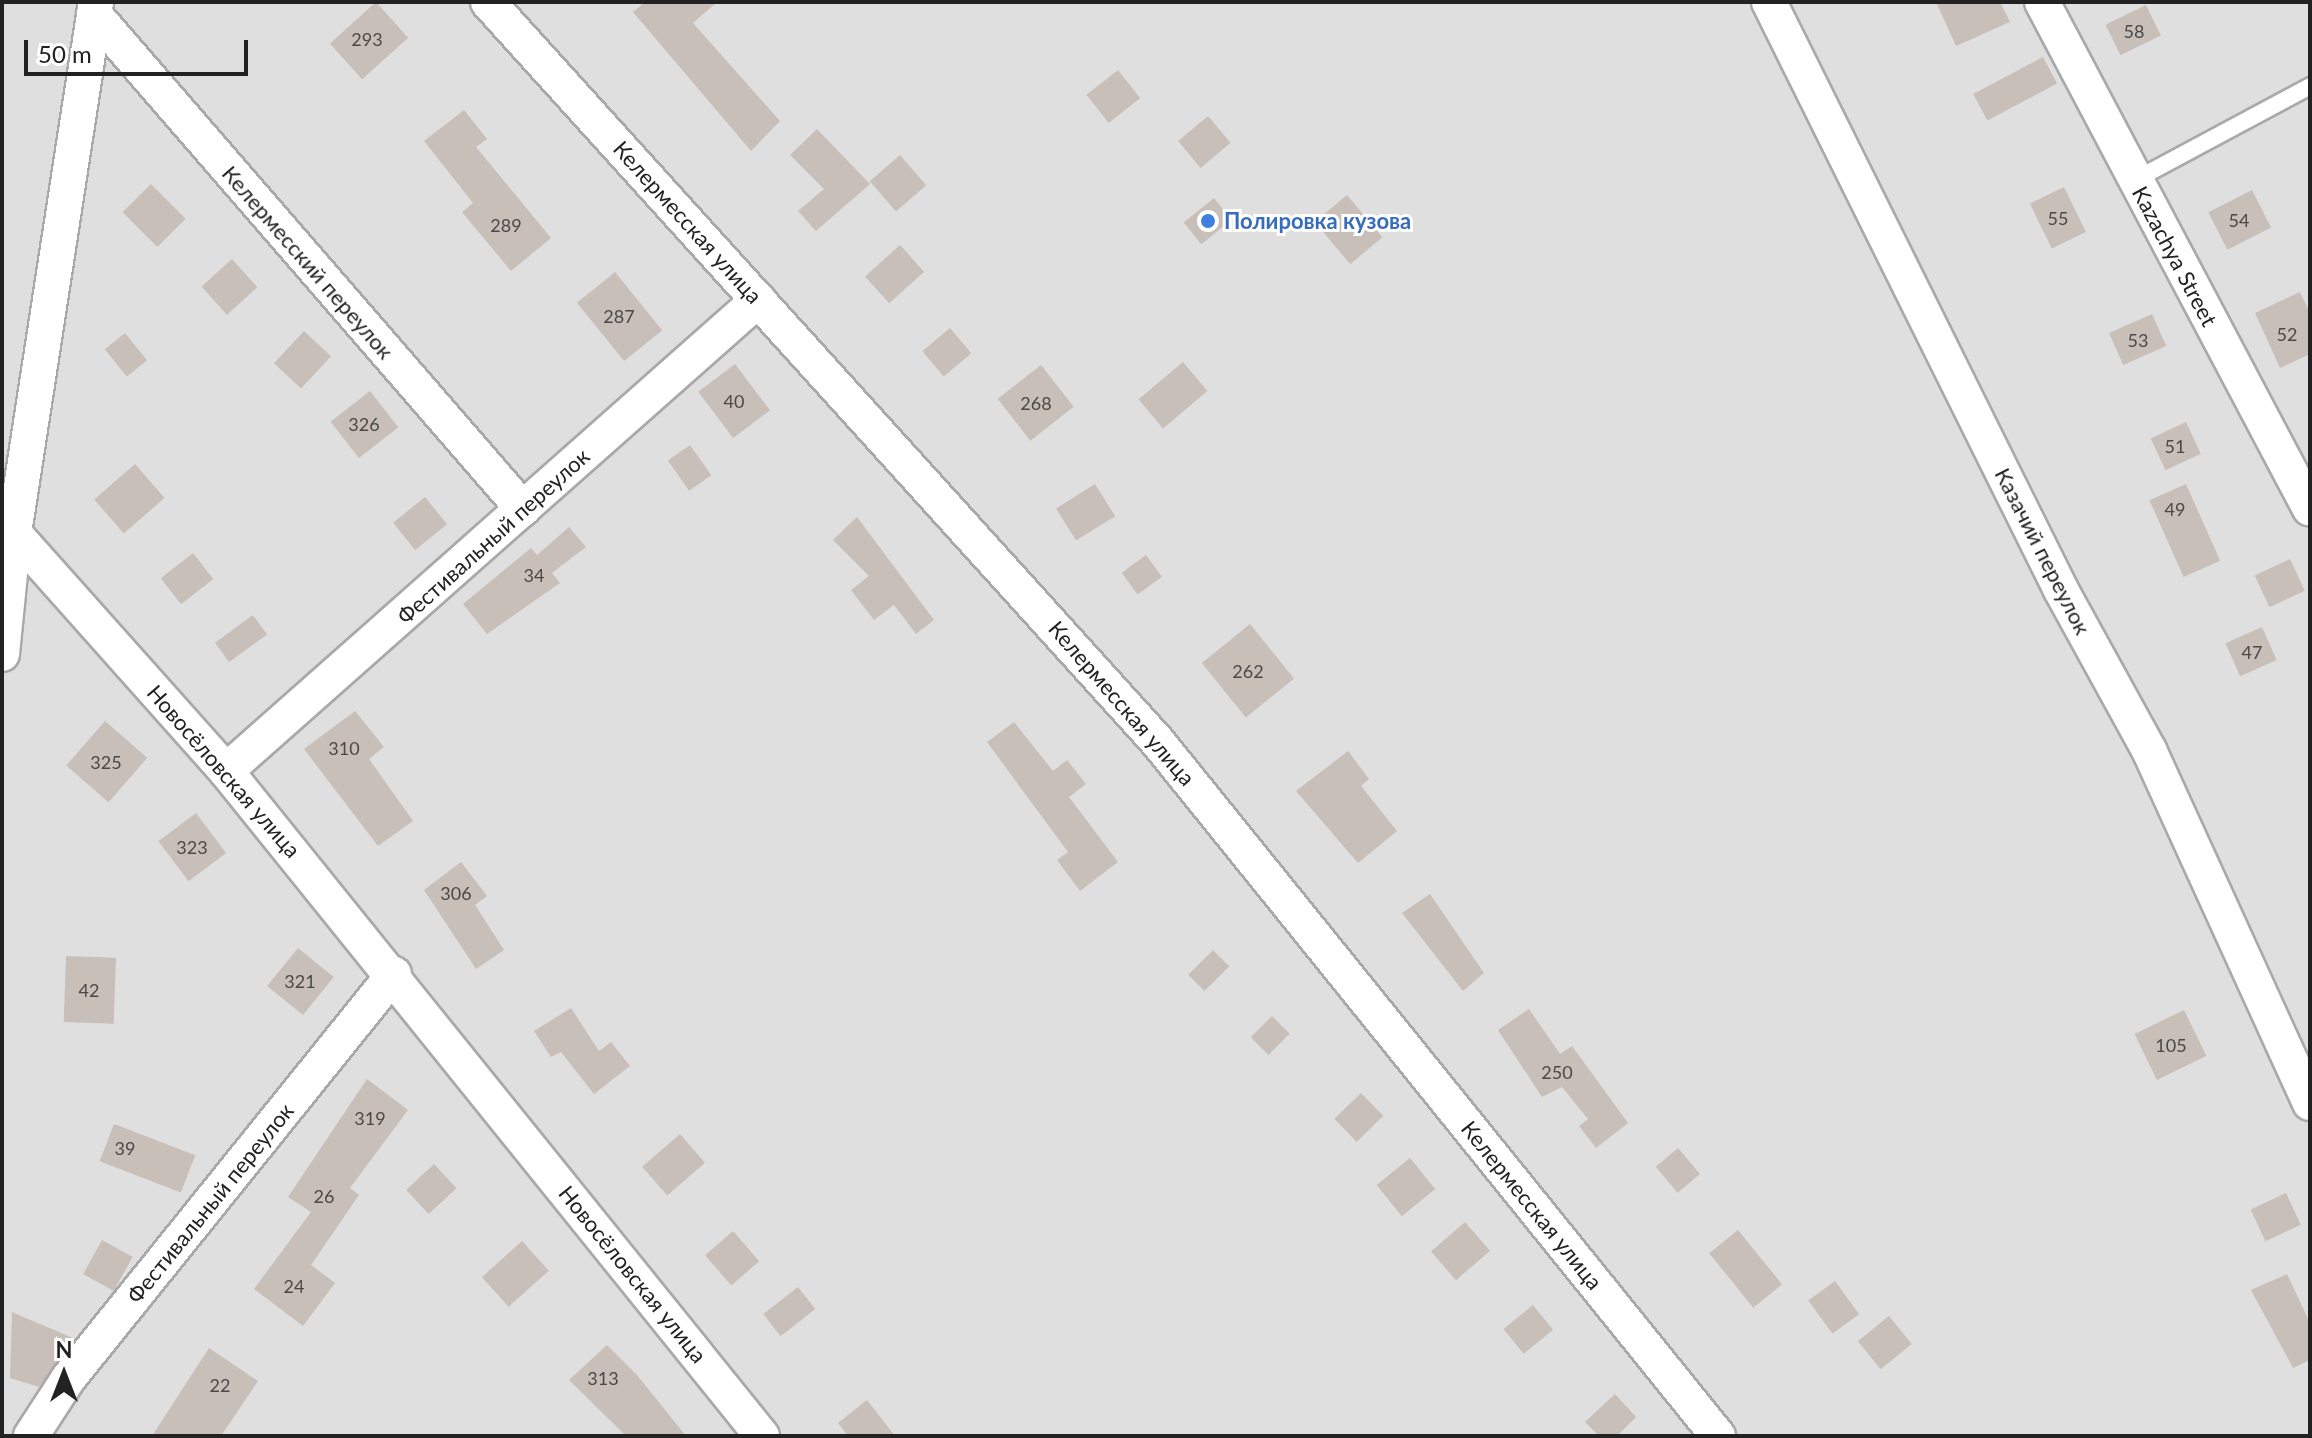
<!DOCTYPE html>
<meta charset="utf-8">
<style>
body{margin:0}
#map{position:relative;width:2312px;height:1438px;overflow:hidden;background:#f2efe9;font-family:Lato,sans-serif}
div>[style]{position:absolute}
.residential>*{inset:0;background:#e0dfdf;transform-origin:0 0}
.building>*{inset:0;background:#c7bfb8;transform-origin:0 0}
.roads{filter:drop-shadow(2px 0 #a9a9a9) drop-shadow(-2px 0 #a9a9a9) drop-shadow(0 2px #a9a9a9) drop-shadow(0 -2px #a9a9a9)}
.service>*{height:16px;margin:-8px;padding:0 8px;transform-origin:8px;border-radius:8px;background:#fff}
.minor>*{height:34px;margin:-17px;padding:0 17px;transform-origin:17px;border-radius:17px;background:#fff}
.dots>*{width:22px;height:22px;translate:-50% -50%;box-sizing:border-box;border:4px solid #fff;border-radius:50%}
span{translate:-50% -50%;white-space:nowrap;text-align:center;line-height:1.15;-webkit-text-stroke:6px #fff;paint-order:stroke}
.number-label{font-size:18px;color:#4b4948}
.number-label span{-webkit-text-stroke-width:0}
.shop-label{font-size:22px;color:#366cbe;font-weight:700}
.left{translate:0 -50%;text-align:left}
.street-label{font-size:22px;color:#222}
.frame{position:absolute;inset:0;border:4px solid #222;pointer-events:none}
.north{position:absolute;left:24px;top:1334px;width:80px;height:80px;-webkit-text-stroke:6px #fff;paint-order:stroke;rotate:0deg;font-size:22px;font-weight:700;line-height:32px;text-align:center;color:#222}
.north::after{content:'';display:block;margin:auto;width:28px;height:36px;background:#222;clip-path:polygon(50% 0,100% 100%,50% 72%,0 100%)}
.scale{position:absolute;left:24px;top:40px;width:224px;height:36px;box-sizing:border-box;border:4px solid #222;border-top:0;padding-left:10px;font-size:24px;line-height:28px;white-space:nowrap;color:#222;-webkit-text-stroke:6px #fff;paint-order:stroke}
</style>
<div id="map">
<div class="residential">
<div style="left:2px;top:2px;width:2308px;height:1434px"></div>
</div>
<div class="building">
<div style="left:376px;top:2px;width:48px;height:62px;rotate:48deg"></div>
<div style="clip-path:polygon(645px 2px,717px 2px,693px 23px,780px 121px,751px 151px,633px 12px)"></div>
<div style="clip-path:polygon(1936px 2px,2000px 2px,2010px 22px,1956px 46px)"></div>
<div style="left:2146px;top:5px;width:34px;height:45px;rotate:64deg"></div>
<div style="left:2043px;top:57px;width:30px;height:79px;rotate:62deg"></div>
<div style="left:1118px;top:70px;width:36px;height:40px;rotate:52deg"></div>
<div style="clip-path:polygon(464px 110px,487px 139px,476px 147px,551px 238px,511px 271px,462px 212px,473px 203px,424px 141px)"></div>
<div style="left:1208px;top:116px;width:35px;height:39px;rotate:50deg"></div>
<div style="clip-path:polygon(817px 129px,870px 184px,816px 231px,798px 211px,824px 189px,790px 155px)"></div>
<div style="left:900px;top:155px;width:40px;height:40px;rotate:49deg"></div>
<div style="left:151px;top:184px;width:49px;height:40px;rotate:45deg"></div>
<div style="left:2064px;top:187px;width:50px;height:38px;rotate:64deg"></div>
<div style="left:2252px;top:190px;width:42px;height:49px;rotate:63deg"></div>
<div style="left:1347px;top:195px;width:55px;height:42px;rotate:50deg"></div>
<div style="left:1214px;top:198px;width:28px;height:39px;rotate:51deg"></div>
<div style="left:900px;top:245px;width:36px;height:47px;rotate:48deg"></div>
<div style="left:232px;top:259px;width:38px;height:41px;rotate:48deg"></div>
<div style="left:615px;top:272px;width:75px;height:49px;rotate:51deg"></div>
<div style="clip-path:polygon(2300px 292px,2310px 313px,2310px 354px,2280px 368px,2255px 313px)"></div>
<div style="left:2152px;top:314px;width:35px;height:47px;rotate:66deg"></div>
<div style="left:950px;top:328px;width:33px;height:36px;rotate:50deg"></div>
<div style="left:304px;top:331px;width:37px;height:44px;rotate:43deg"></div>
<div style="left:125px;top:333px;width:35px;height:26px;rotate:51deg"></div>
<div style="left:1183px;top:362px;width:38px;height:58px;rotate:50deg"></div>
<div style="left:735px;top:364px;width:58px;height:46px;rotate:53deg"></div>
<div style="left:1041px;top:365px;width:53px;height:55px;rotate:52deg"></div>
<div style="left:370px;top:391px;width:46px;height:50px;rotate:52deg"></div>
<div style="left:2186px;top:422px;width:35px;height:39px;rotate:65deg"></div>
<div style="left:690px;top:445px;width:37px;height:27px;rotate:55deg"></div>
<div style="left:135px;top:464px;width:45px;height:54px;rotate:49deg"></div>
<div style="left:1095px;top:484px;width:38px;height:46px;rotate:58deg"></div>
<div style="left:2186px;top:484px;width:84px;height:40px;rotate:66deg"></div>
<div style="left:425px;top:497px;width:35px;height:41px;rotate:51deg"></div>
<div style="clip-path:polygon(857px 517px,934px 620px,916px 634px,894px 605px,874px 620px,851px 590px,869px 576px,833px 540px)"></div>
<div style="clip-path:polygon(569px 527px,586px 547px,552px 573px,560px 583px,487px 634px,463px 604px,531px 548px,537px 555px)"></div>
<div style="left:193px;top:553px;width:33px;height:41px;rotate:52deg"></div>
<div style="left:1146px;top:555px;width:27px;height:30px;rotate:54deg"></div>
<div style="left:2290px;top:559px;width:35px;height:39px;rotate:65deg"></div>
<div style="left:253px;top:615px;width:24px;height:47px;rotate:54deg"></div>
<div style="left:1250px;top:624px;width:70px;height:62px;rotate:51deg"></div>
<div style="left:2262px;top:627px;width:36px;height:40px;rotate:66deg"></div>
<div style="clip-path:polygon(355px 711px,384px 747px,369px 759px,413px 821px,378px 846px,304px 749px)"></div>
<div style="left:105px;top:721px;width:56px;height:59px;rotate:41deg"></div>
<div style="clip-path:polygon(1014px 722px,1053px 771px,1067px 760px,1086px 784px,1069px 797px,1118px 862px,1080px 891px,1057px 860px,1068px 852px,987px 742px)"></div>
<div style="clip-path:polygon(1348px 751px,1369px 779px,1361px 786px,1397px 831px,1358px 863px,1296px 791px)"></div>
<div style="left:196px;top:813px;width:50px;height:47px;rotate:53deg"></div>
<div style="clip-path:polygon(461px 862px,487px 896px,475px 905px,504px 950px,476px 969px,424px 890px)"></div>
<div style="clip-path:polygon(1430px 894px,1484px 973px,1463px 991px,1402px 913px)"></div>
<div style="left:298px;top:948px;width:46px;height:49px;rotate:39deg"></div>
<div style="left:1213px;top:950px;width:23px;height:35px;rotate:45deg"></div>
<div style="left:66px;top:956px;width:50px;height:66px;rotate:2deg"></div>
<div style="clip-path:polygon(571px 1008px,599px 1051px,611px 1042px,630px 1066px,594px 1094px,561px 1052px,551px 1057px,534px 1031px)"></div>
<div style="clip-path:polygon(1529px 1009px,1560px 1054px,1572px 1046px,1628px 1123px,1596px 1148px,1579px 1126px,1588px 1119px,1562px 1087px,1542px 1097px,1498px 1030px)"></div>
<div style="left:2184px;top:1010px;width:51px;height:55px;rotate:64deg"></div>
<div style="left:1272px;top:1016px;width:25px;height:30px;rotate:45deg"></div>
<div style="clip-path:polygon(367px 1079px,408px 1110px,350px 1188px,359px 1195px,311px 1265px,335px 1283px,303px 1326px,254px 1289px,311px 1212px,288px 1197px)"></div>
<div style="left:1361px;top:1093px;width:32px;height:37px;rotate:46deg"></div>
<div style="left:114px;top:1124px;width:87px;height:40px;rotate:21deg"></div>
<div style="left:680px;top:1134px;width:38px;height:50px;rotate:49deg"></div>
<div style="left:1678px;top:1148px;width:34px;height:29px;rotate:50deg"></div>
<div style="left:1410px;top:1158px;width:40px;height:43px;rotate:51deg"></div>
<div style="left:434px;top:1164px;width:33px;height:38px;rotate:47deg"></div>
<div style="left:2286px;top:1193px;width:35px;height:39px;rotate:65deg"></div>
<div style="left:1465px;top:1222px;width:38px;height:45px;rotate:49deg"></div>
<div style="left:1738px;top:1230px;width:70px;height:37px;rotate:51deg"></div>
<div style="left:733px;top:1231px;width:40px;height:37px;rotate:49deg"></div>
<div style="left:102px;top:1240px;width:35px;height:39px;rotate:29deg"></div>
<div style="left:522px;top:1241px;width:40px;height:54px;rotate:48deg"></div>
<div style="clip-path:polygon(2287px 1274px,2310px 1323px,2310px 1360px,2293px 1368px,2251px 1290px)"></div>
<div style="left:1835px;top:1281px;width:41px;height:33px;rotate:54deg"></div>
<div style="left:798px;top:1287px;width:28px;height:44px;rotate:52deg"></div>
<div style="left:1533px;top:1305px;width:32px;height:38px;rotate:51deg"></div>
<div style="clip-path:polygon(12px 1312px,75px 1339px,39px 1387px,10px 1378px)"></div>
<div style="left:1889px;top:1316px;width:36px;height:40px;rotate:51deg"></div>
<div style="clip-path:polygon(607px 1345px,637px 1375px,686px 1436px,626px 1436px,569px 1380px)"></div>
<div style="clip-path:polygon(209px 1348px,258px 1381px,221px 1436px,152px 1436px)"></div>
<div style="clip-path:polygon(1615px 1394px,1636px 1417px,1617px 1436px,1599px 1436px,1585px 1422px)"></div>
<div style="clip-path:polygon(867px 1400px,895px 1436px,848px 1436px,838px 1423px)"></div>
</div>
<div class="roads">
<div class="service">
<div style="left:2135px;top:180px;width:199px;rotate:-28.2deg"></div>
</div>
<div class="minor">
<div style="left:488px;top:2px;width:997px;rotate:47.85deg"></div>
<div style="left:1157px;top:741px;width:893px;rotate:51.09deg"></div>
<div style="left:1769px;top:2px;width:657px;rotate:63.59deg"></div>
<div style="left:2061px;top:590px;width:183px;rotate:61.2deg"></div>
<div style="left:2149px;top:750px;width:388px;rotate:65.5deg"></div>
<div style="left:2042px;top:2px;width:573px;rotate:62.14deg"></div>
<div style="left:94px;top:14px;width:655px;rotate:49.09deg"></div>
<div style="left:14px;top:533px;width:319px;rotate:48.3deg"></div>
<div style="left:226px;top:771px;width:854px;rotate:51.13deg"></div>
<div style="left:2px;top:654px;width:122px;rotate:-84.3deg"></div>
<div style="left:14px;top:533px;width:537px;rotate:-81.22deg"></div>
<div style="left:226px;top:771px;width:711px;rotate:-41.52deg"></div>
<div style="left:31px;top:1436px;width:68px;rotate:-57deg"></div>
<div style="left:68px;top:1379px;width:520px;rotate:-51.17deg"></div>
</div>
</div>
<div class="dots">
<div style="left:1208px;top:221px;background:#3f7fe0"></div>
</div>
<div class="number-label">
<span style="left:2134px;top:31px">58</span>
<span style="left:367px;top:39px">293</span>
<span style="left:2058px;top:218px">55</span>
<span style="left:2239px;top:220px">54</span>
<span style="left:506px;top:225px">289</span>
<span style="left:619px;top:316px">287</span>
<span style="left:2287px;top:334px">52</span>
<span style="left:2138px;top:340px">53</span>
<span style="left:734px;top:401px">40</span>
<span style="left:1036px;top:403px">268</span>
<span style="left:364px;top:424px">326</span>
<span style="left:2175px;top:446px">51</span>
<span style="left:2175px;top:509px">49</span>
<span style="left:534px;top:575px">34</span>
<span style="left:2252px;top:652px">47</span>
<span style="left:1248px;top:671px">262</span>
<span style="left:344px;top:748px">310</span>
<span style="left:106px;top:762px">325</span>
<span style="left:192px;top:847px">323</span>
<span style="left:456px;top:893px">306</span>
<span style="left:300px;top:981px">321</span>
<span style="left:89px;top:990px">42</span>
<span style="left:2171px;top:1045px">105</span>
<span style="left:1557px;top:1072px">250</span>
<span style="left:370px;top:1118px">319</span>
<span style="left:125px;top:1148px">39</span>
<span style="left:324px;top:1196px">26</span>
<span style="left:294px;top:1286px">24</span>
<span style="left:603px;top:1378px">313</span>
<span style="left:220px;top:1385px">22</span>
</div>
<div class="shop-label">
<span class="left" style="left:1224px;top:221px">Полировка кузова</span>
</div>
<div class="street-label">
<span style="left:688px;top:222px;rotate:48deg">Келермесская улица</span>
<span style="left:2175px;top:256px;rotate:62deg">Kazachya Street</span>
<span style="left:308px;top:262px;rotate:49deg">Келермесский переулок</span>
<span style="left:493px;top:536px;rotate:-42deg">Фестивальный переулок</span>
<span style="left:2043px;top:551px;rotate:63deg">Казачий переулок</span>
<span style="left:1122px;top:703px;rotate:49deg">Келермесская улица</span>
<span style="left:224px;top:771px;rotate:49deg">Новосёловская улица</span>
<span style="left:210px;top:1203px;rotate:-51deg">Фестивальный переулок</span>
<span style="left:1532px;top:1205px;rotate:51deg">Келермесская улица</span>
<span style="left:633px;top:1274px;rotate:51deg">Новосёловская улица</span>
</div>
<div class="frame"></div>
<div class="north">N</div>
<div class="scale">50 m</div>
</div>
